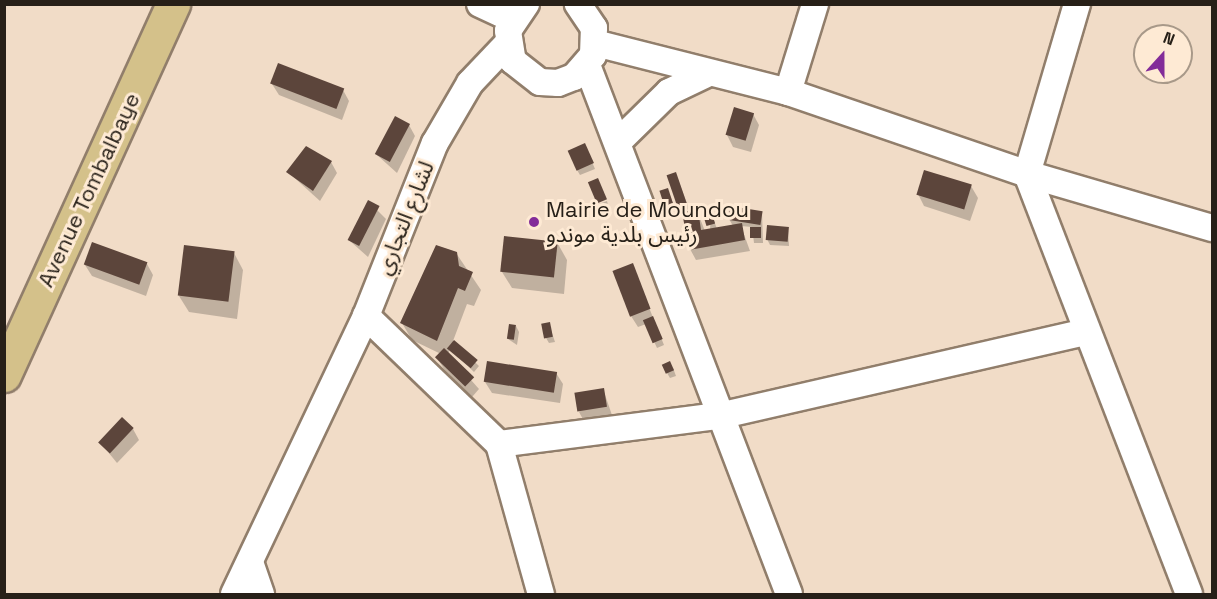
<!DOCTYPE html>
<meta charset="utf-8">
<style>
body{margin:0}
#map{position:relative;width:1217px;height:599px;overflow:hidden;background:#f1dcc7;font-family:"Space Grotesk","Noto Sans Arabic",sans-serif}
div>[style]{position:absolute}
.shadow>*{inset:0;background:#0003}
.building>*{inset:0;background:#5c453b;transform-origin:0 0}
.roads{filter:drop-shadow(2px 0 #917e6b) drop-shadow(-2px 0 #917e6b) drop-shadow(0 2px #917e6b) drop-shadow(0 -2px #917e6b)}
.minor>*{height:26px;margin:-13px;padding:0 13px;transform-origin:13px;border-radius:13px;background:#fff}
.major>*{height:33px;margin:-16.5px;padding:0 16.5px;transform-origin:16.5px;border-radius:16.5px;background:#d4c18a}
.dots>*{width:16px;height:16px;translate:-50% -50%;box-sizing:border-box;border:3px solid #feead4;border-radius:50%}
span{translate:-50% -50%;white-space:nowrap;text-align:center;line-height:1.15;-webkit-text-stroke:6px #feead4;paint-order:stroke}
.street-label{font-size:22px;color:#272018}
.poi-label{font-size:22px;color:#272018}
.left{translate:0 -50%;text-align:left}
.frame{position:absolute;inset:0;border:6px solid #272018;pointer-events:none}
.north{position:absolute;left:1133px;top:24px;width:60px;height:60px;box-sizing:border-box;background:#feead4;border:2px solid #a89989;border-radius:50%;rotate:21deg;font-size:16px;font-weight:700;line-height:24px;text-align:center;color:#272018}
.north::after{content:'';display:block;margin:auto;width:21px;height:27px;background:#832c99;clip-path:polygon(50% 0,100% 100%,50% 72%,0 100%)}
</style>
<div id="map">
<div class="shadow">
<div style="clip-path:polygon(272px 84px,343px 90px,349px 101px,342px 120px,279px 95px)"></div>
<div style="clip-path:polygon(753px 114px,759px 125px,751px 152px,733px 147px,727px 135px)"></div>
<div style="clip-path:polygon(409px 125px,415px 136px,397px 173px,377px 155px)"></div>
<div style="clip-path:polygon(587px 150px,595px 169px,580px 175px,577px 170px)"></div>
<div style="clip-path:polygon(331px 162px,337px 173px,320px 201px,288px 172px)"></div>
<div style="clip-path:polygon(676px 174px,689px 209px,681px 212px,678px 206px)"></div>
<div style="clip-path:polygon(971px 186px,978px 198px,970px 221px,924px 206px,918px 194px)"></div>
<div style="clip-path:polygon(661px 192px,670px 195px,675px 209px,668px 211px)"></div>
<div style="clip-path:polygon(607px 201px,608px 205px,601px 207px,599px 204px)"></div>
<div style="clip-path:polygon(369px 202px,386px 219px,368px 257px,350px 241px)"></div>
<div style="clip-path:polygon(697px 211px,705px 231px,710px 230px,711px 212px,717px 229px,733px 226px,729px 219px,762px 212px,763px 243px,754px 243px,752px 227px,741px 226px,750px 251px,696px 260px,690px 249px)"></div>
<div style="clip-path:polygon(788px 229px,789px 246px,770px 245px,767px 239px)"></div>
<div style="clip-path:polygon(558px 244px,567px 260px,564px 294px,512px 288px,502px 272px)"></div>
<div style="clip-path:polygon(234px 253px,243px 270px,237px 319px,189px 312px,179px 296px)"></div>
<div style="clip-path:polygon(456px 253px,481px 290px,474px 306px,467px 304px,453px 341px,479px 366px,474px 372px,450px 349px,448px 354px,479px 389px,472px 397px,444px 369px,437px 358px,441px 354px,412px 340px,402px 323px)"></div>
<div style="clip-path:polygon(147px 264px,153px 275px,146px 296px,92px 276px,85px 265px)"></div>
<div style="clip-path:polygon(632px 265px,664px 345px,657px 348px,646px 324px,638px 327px,631px 316px)"></div>
<div style="clip-path:polygon(549px 324px,555px 342px,549px 343px,546px 338px)"></div>
<div style="clip-path:polygon(516px 326px,519px 332px,517px 345px,508px 339px)"></div>
<div style="clip-path:polygon(673px 368px,676px 376px,670px 378px,667px 373px)"></div>
<div style="clip-path:polygon(556px 373px,563px 384px,560px 403px,492px 393px,485px 382px)"></div>
<div style="clip-path:polygon(603px 389px,613px 418px,585px 423px,579px 412px)"></div>
<div style="clip-path:polygon(133px 429px,139px 440px,117px 463px,100px 442px)"></div>
</div>
<div class="building">
<div style="left:278px;top:63px;width:71px;height:22px;rotate:21deg"></div>
<div style="left:734px;top:107px;width:21px;height:29px;rotate:17deg"></div>
<div style="left:395px;top:116px;width:17px;height:43px;rotate:28deg"></div>
<div style="left:585px;top:143px;width:22px;height:19px;rotate:66deg"></div>
<div style="clip-path:polygon(306px 146px,332px 161px,313px 191px,286px 172px)"></div>
<div style="left:924px;top:170px;width:50px;height:26px;rotate:17deg"></div>
<div style="left:676px;top:172px;width:34px;height:10px;rotate:71deg"></div>
<div style="left:598px;top:178px;width:23px;height:11px;rotate:67deg"></div>
<div style="left:668px;top:188px;width:16px;height:9px;rotate:72deg"></div>
<div style="left:368px;top:200px;width:13px;height:45px;rotate:27deg"></div>
<div style="left:730px;top:206px;width:33px;height:14px;rotate:9deg"></div>
<div style="clip-path:polygon(698px 209px,701px 230px,742px 223px,745px 240px,689px 250px,682px 212px)"></div>
<div style="left:711px;top:210px;width:14px;height:9px;rotate:73deg"></div>
<div style="left:767px;top:225px;width:22px;height:15px;rotate:5deg"></div>
<div style="left:750px;top:227px;width:11px;height:11px"></div>
<div style="left:504px;top:236px;width:54px;height:36px;rotate:6deg"></div>
<div style="left:92px;top:242px;width:59px;height:24px;rotate:20deg"></div>
<div style="left:184px;top:245px;width:51px;height:51px;rotate:7deg"></div>
<div style="clip-path:polygon(436px 245px,457px 252px,459px 266px,473px 272px,465px 291px,458px 288px,437px 341px,400px 323px)"></div>
<div style="left:633px;top:263px;width:49px;height:22px;rotate:69deg"></div>
<div style="left:653px;top:316px;width:25px;height:11px;rotate:67deg"></div>
<div style="left:550px;top:322px;width:15px;height:9px;rotate:79deg"></div>
<div style="left:509px;top:324px;width:7px;height:15px;rotate:8deg"></div>
<div style="left:454px;top:340px;width:31px;height:11px;rotate:40deg"></div>
<div style="left:444px;top:348px;width:42px;height:13px;rotate:44deg"></div>
<div style="left:487px;top:361px;width:71px;height:21px;rotate:9deg"></div>
<div style="left:670px;top:361px;width:10px;height:9px;rotate:66deg"></div>
<div style="left:604px;top:388px;width:19px;height:30px;rotate:81deg"></div>
<div style="left:122px;top:417px;width:16px;height:35px;rotate:43deg"></div>
</div>
<div class="roads">
<div class="minor">
<div style="left:480px;top:4px;width:35px;rotate:25deg"></div>
<div style="left:526px;top:4px;width:32px;rotate:124deg"></div>
<div style="left:508px;top:31px;width:30px;rotate:81deg"></div>
<div style="left:513px;top:61px;width:34px;rotate:38deg"></div>
<div style="left:540px;top:82px;width:18px;rotate:3deg"></div>
<div style="left:558px;top:83px;width:17px;rotate:-21deg"></div>
<div style="left:574px;top:77px;width:29px;rotate:-49deg"></div>
<div style="left:593px;top:55px;width:27px;rotate:-88deg"></div>
<div style="left:594px;top:28px;width:29px;rotate:-124deg"></div>
<div style="left:1077px;top:4px;width:177px;rotate:106.4deg"></div>
<div style="left:1027px;top:174px;width:450px;rotate:68.9deg"></div>
<div style="left:595px;top:43px;width:199px;rotate:14.2deg"></div>
<div style="left:788px;top:92px;width:253px;rotate:18.9deg"></div>
<div style="left:1027px;top:174px;width:193px;rotate:16.3deg"></div>
<div style="left:587px;top:65px;width:566px;rotate:69.1deg"></div>
<div style="left:788px;top:92px;width:92px;rotate:-72.9deg"></div>
<div style="left:618px;top:142px;width:71px;rotate:-44.4deg"></div>
<div style="left:669px;top:92px;width:44px;rotate:-25.4deg"></div>
<div style="left:366px;top:316px;width:185px;rotate:43.9deg"></div>
<div style="left:499px;top:444px;width:156px;rotate:74.4deg"></div>
<div style="left:499px;top:444px;width:222px;rotate:-7.3deg"></div>
<div style="left:719px;top:416px;width:377px;rotate:-12.9deg"></div>
<div style="left:250px;top:562px;width:34px;rotate:71deg"></div>
<div style="left:234px;top:594px;width:308px;rotate:-64.6deg"></div>
<div style="left:366px;top:316px;width:186px;rotate:-68.3deg"></div>
<div style="left:435px;top:143px;width:69px;rotate:-59.7deg"></div>
<div style="left:470px;top:83px;width:54px;rotate:-46.5deg"></div>
</div>
<div class="major">
<div style="left:4px;top:375px;width:408px;rotate:-65.5deg"></div>
</div>
</div>
<div class="dots">
<div style="left:534px;top:222px;background:#832c99"></div>
</div>
<div class="street-label">
<span style="left:89px;top:190px;rotate:-65deg">Avenue Tombalbaye</span>
<span style="left:405px;top:218px;rotate:-68deg">لشارع التجاري</span>
</div>
<div class="poi-label">
<span class="left" style="left:546px;top:222px">Mairie de Moundou<br>رئيس بلدية موندو</span>
</div>
<div class="frame"></div>
<div class="north">N</div>
</div>
